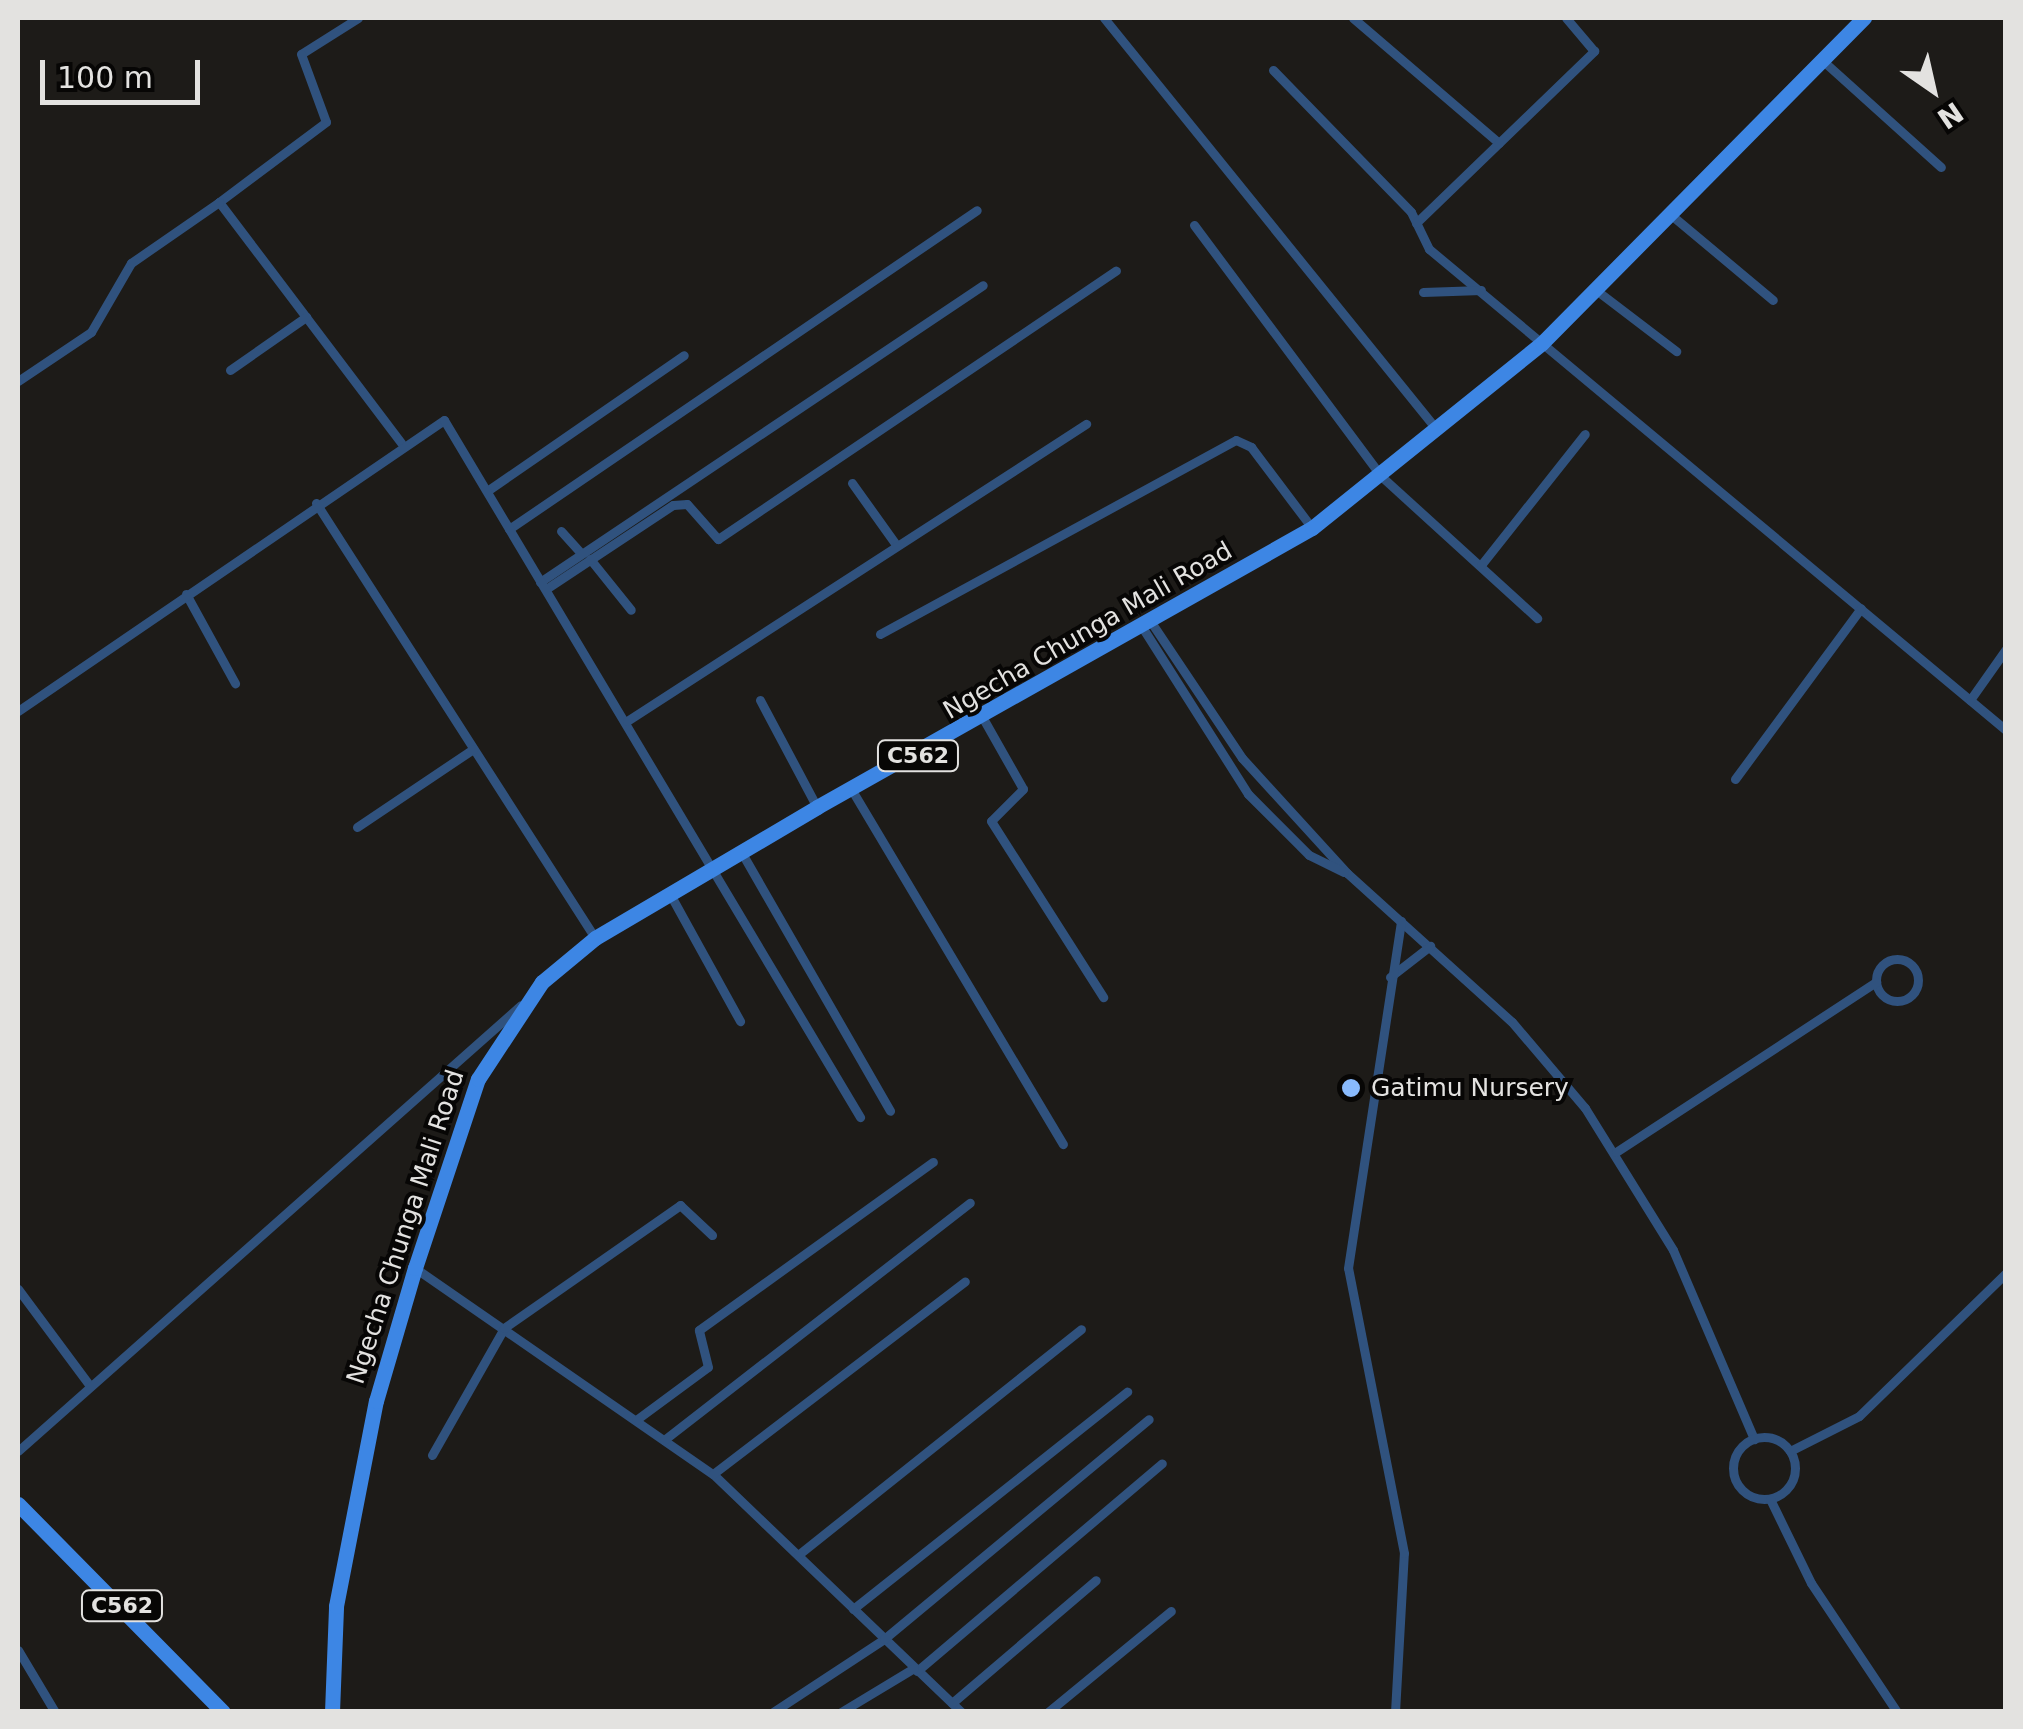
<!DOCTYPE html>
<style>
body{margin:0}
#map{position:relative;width:2023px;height:1729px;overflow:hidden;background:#1d1b18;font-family:"DejaVu Sans",sans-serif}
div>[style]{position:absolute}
.minor>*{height:9px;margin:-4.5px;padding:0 4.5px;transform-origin:4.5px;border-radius:4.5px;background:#30527e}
.minor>.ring{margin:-4.5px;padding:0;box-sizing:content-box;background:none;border:9px solid #30527e;border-radius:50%}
.primary>*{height:15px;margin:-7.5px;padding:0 7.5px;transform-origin:7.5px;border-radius:7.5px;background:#3d86e4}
.dots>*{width:28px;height:28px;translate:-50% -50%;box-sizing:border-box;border:5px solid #070605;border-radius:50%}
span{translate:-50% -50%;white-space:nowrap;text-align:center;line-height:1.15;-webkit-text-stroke:8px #070605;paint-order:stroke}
.shield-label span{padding:2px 8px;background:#070605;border:2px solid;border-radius:8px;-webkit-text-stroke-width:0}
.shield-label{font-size:22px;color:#e3e2e0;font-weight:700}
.street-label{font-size:25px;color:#e3e2e0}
.poi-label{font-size:25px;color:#e3e2e0}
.left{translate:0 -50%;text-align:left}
.frame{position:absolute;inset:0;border:20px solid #e3e2e0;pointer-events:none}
.north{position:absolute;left:1883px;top:40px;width:100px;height:100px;-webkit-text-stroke:8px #070605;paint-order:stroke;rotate:146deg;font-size:28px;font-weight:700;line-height:40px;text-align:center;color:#e3e2e0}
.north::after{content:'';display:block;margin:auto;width:35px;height:45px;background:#e3e2e0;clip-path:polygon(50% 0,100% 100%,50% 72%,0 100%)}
.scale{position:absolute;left:40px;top:60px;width:160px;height:45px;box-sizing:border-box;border:5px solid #e3e2e0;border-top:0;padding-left:12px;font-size:30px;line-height:35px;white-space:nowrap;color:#e3e2e0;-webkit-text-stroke:8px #070605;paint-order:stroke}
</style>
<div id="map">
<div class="minor">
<div style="left:358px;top:18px;width:67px;rotate:147.7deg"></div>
<div style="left:301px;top:54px;width:72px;rotate:69.8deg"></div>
<div style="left:326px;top:122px;width:134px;rotate:143.2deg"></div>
<div style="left:219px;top:202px;width:302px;rotate:52.9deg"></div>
<div style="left:1104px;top:18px;width:530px;rotate:51.05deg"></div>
<div style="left:1353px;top:18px;width:192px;rotate:40.6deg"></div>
<div style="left:1822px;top:60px;width:160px;rotate:42deg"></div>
<div style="left:1273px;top:70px;width:198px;rotate:45.8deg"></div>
<div style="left:1411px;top:212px;width:41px;rotate:64.1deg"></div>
<div style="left:1429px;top:249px;width:751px;rotate:39.82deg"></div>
<div style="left:1670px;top:214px;width:134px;rotate:39.9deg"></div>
<div style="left:1416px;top:223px;width:248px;rotate:-44deg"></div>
<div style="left:1594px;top:51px;width:43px;rotate:-130.3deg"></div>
<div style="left:1194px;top:225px;width:314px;rotate:53.3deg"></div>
<div style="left:1382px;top:477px;width:210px;rotate:42.3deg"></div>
<div style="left:1596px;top:290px;width:101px;rotate:37.3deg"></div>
<div style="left:1423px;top:292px;width:58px;rotate:-2deg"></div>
<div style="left:230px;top:370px;width:93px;rotate:-34.9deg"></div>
<div style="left:18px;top:381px;width:88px;rotate:-33.9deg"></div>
<div style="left:91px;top:332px;width:80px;rotate:-59.9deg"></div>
<div style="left:131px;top:263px;width:107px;rotate:-34.7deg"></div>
<div style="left:852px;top:483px;width:77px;rotate:54.5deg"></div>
<div style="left:487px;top:491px;width:239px;rotate:-34.6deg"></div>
<div style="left:316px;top:503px;width:517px;rotate:57.32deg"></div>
<div style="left:509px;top:529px;width:566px;rotate:-34.28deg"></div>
<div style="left:561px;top:531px;width:30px;rotate:48deg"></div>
<div style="left:590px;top:559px;width:65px;rotate:51.2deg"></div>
<div style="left:1481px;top:565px;width:167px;rotate:-51.6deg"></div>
<div style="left:540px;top:582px;width:533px;rotate:-33.84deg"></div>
<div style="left:546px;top:589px;width:152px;rotate:-33.5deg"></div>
<div style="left:673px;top:505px;width:14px;rotate:-4deg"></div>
<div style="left:687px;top:504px;width:47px;rotate:48.5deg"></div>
<div style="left:718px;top:539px;width:480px;rotate:-34deg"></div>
<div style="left:186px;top:594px;width:102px;rotate:61.2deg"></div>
<div style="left:1153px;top:625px;width:160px;rotate:56.2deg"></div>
<div style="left:1242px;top:758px;width:156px;rotate:47.6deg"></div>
<div style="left:1347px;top:873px;width:222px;rotate:42.1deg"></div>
<div style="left:1512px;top:1022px;width:113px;rotate:49.7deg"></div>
<div style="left:1585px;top:1108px;width:167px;rotate:58.2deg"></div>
<div style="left:1673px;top:1250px;width:206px;rotate:66.8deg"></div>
<div style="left:1144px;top:630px;width:194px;rotate:57.6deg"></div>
<div style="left:1248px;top:794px;width:86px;rotate:45deg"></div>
<div style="left:1309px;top:855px;width:39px;rotate:26deg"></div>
<div style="left:880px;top:634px;width:405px;rotate:-28.6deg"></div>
<div style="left:1236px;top:440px;width:17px;rotate:25deg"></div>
<div style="left:1251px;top:447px;width:101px;rotate:53deg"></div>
<div style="left:760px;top:700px;width:121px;rotate:62deg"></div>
<div style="left:1970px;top:700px;width:62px;rotate:-54.8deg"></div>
<div style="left:18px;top:711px;width:516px;rotate:-34.34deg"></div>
<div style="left:444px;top:420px;width:812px;rotate:59.17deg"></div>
<div style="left:984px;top:720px;width:79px;rotate:60.5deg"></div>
<div style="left:1023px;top:789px;width:45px;rotate:135deg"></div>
<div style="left:991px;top:821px;width:209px;rotate:57.5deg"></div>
<div style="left:627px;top:721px;width:547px;rotate:-32.91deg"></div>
<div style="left:1735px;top:779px;width:212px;rotate:-53.6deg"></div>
<div style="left:853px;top:792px;width:410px;rotate:59.2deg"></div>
<div style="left:357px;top:827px;width:140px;rotate:-33.9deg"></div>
<div style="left:743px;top:855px;width:295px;rotate:60.1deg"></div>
<div style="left:671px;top:896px;width:143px;rotate:61.1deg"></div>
<div class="ring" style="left:1876px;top:959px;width:33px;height:33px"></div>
<div style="left:1390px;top:977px;width:51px;rotate:-37.8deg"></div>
<div style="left:1616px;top:1152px;width:311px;rotate:-33.2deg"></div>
<div style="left:415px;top:1268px;width:362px;rotate:34.7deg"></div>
<div style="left:713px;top:1474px;width:344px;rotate:43.8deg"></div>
<div style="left:18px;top:1289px;width:121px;rotate:53.4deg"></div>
<div style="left:636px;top:1420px;width:89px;rotate:-36.4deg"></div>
<div style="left:708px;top:1367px;width:38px;rotate:-104deg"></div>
<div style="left:699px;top:1330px;width:288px;rotate:-35.7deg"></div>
<div class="ring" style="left:1733px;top:1437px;width:53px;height:53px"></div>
<div style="left:664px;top:1440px;width:387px;rotate:-37.8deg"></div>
<div style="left:18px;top:1451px;width:672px;rotate:-41.56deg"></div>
<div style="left:1790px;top:1451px;width:77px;rotate:-26.9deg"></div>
<div style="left:1859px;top:1416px;width:205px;rotate:-44.2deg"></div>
<div style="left:432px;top:1455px;width:146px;rotate:-60.4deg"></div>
<div style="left:504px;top:1328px;width:215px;rotate:-34.9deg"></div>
<div style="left:680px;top:1205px;width:44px;rotate:43.2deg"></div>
<div style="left:713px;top:1474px;width:317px;rotate:-37.4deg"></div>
<div style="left:1770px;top:1499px;width:93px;rotate:64deg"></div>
<div style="left:1811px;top:1583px;width:155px;rotate:56.3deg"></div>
<div style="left:798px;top:1555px;width:362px;rotate:-38.6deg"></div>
<div style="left:853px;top:1609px;width:350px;rotate:-38.4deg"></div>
<div style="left:18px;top:1650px;width:72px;rotate:59.2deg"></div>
<div style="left:917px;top:1671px;width:321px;rotate:-40.3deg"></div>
<div style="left:952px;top:1703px;width:189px;rotate:-40.5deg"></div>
<div style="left:773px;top:1712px;width:133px;rotate:-33.3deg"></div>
<div style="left:884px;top:1639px;width:344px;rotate:-39.7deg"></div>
<div style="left:841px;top:1712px;width:85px;rotate:-31.1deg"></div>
<div style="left:1048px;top:1712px;width:159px;rotate:-39.4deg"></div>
<div style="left:1395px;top:1712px;width:159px;rotate:-86.8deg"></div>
<div style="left:1404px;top:1553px;width:290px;rotate:-101.1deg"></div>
<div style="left:1348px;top:1268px;width:351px;rotate:-81.3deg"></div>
</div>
<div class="primary">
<div style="left:18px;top:1504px;width:292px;rotate:45.4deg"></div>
<div style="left:332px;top:1712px;width:106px;rotate:-87.8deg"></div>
<div style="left:336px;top:1606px;width:209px;rotate:-79deg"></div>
<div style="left:376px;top:1401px;width:139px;rotate:-73.7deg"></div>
<div style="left:415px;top:1268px;width:199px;rotate:-71.6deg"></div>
<div style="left:478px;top:1079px;width:116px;rotate:-56.6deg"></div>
<div style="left:542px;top:982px;width:69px;rotate:-39.7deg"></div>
<div style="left:595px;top:938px;width:258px;rotate:-30.5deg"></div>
<div style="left:817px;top:807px;width:568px;rotate:-29.41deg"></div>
<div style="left:1312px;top:528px;width:295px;rotate:-38.8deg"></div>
<div style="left:1542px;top:343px;width:458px;rotate:-45.3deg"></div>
</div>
<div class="dots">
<div style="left:1351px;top:1088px;background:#89bafc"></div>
</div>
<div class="shield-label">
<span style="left:918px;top:756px">C562</span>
<span style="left:122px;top:1606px">C562</span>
</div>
<div class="street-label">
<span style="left:1088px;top:631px;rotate:-30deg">Ngecha Chunga Mali Road</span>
<span style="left:406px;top:1227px;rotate:-72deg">Ngecha Chunga Mali Road</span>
</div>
<div class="poi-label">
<span class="left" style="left:1371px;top:1088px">Gatimu Nursery</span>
</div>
<div class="frame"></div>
<div class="north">N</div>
<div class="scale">100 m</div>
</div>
